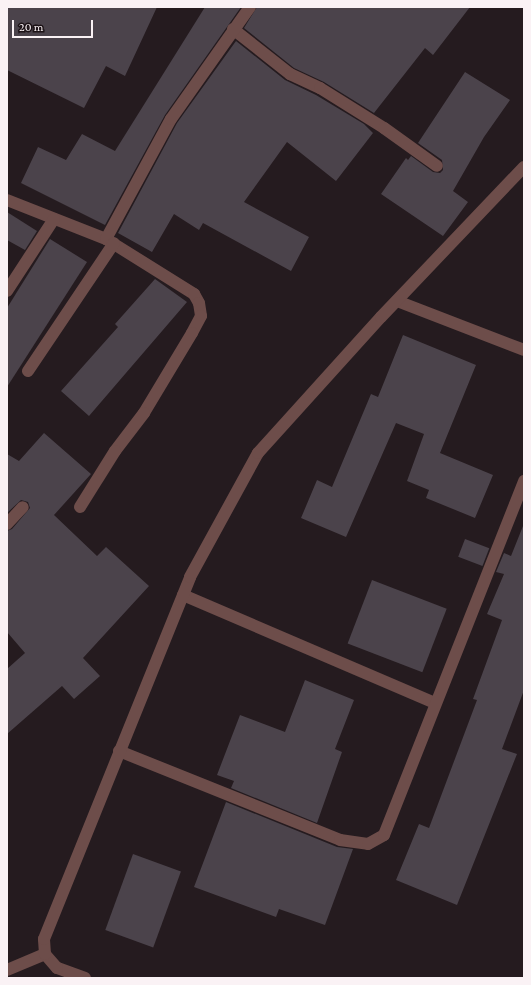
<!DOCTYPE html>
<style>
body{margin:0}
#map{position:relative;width:531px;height:985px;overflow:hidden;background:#251b1f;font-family:"Crimson Pro",serif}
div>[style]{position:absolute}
.building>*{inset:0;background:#4b434b;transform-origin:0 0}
.minor>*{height:12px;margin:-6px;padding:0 6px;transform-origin:6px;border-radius:6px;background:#6d4d4a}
span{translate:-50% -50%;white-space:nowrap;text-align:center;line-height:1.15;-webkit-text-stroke:3.5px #1c1216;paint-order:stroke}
.frame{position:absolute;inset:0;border:8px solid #faf2f5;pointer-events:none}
.scale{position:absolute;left:12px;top:20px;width:81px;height:18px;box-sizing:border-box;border:2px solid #faf2f5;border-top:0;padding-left:5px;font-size:12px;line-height:14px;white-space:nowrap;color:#faf2f5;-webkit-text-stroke:3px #1c1216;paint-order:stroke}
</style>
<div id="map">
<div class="building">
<div style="clip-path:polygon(7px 7px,157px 7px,125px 76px,106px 66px,84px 108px,7px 70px)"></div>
<div style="clip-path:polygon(205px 7px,241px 7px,165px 115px,105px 225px,21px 183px,38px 147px,66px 160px,82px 134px,115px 151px)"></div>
<div style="clip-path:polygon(257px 7px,470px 7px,433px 55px,425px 48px,374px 113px,324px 82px,294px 68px,244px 28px)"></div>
<div style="clip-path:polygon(236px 41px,285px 80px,316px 95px,364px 124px,373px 133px,336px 181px,287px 142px,244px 202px,309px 237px,291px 271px,203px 223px,199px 230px,174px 214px,152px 252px,118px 233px,177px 123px)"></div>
<div style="clip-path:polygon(465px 72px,510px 100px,484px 137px,453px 191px,468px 202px,443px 236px,381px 194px,406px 158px,408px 160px,411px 156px,433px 172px,440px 173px,443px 170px,442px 160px,418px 143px)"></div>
<div style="clip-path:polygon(7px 212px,37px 231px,25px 250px,7px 240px)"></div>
<div style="clip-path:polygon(50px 239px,87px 262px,7px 387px,7px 308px)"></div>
<div style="clip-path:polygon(155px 279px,187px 302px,89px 416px,61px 391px,118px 327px,115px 324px)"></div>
<div style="clip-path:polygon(403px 335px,476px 365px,440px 453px,493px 475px,475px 518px,426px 498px,429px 490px,407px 481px,424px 434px,396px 423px,346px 537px,301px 518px,317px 480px,332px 487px,371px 394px,378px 397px)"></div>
<div style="clip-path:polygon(44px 433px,91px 474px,54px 515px,97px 556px,106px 547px,149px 586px,83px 658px,100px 676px,74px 699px,62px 686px,7px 734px,7px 669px,25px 653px,7px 632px,7px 531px,12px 529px,30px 508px,28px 502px,21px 500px,7px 513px,7px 454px,19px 461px)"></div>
<div style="clip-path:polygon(523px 526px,524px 690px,502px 749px,517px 754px,457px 905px,396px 880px,419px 824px,429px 828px,477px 700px,473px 699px,502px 620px,487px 614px,504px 574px,496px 572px,504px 553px,511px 556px)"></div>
<div style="left:465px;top:539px;width:26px;height:19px;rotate:21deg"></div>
<div style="left:372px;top:580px;width:80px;height:68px;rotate:21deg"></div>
<div style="clip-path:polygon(305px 680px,354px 700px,335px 749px,342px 752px,317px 823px,231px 788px,234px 781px,217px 775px,240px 715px,285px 732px)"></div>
<div style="clip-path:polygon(226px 802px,337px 847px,353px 849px,325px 925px,279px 909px,276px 917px,194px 887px)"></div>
<div style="left:133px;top:854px;width:51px;height:81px;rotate:20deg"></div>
</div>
<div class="minor">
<div style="left:233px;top:29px;width:73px;rotate:38.3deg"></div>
<div style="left:290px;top:74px;width:33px;rotate:25deg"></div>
<div style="left:320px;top:88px;width:75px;rotate:32deg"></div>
<div style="left:384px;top:128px;width:65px;rotate:35.6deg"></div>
<div style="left:7px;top:200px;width:106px;rotate:21.5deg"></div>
<div style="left:106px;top:239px;width:104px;rotate:32deg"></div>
<div style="left:194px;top:294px;width:10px;rotate:61deg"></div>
<div style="left:199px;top:303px;width:13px;rotate:81deg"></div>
<div style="left:201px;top:316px;width:19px;rotate:118deg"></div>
<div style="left:192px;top:333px;width:93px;rotate:121deg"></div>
<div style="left:144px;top:413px;width:48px;rotate:127.3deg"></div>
<div style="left:115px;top:451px;width:66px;rotate:122deg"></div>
<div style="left:106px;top:239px;width:136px;rotate:-61.6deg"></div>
<div style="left:171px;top:119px;width:137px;rotate:-54.8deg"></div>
<div style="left:7px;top:291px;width:86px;rotate:-56.9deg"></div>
<div style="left:397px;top:301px;width:136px;rotate:21.1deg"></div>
<div style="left:28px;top:371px;width:154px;rotate:-56.1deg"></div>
<div style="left:7px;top:524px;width:23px;rotate:-47deg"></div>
<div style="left:183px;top:595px;width:274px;rotate:23.2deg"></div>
<div style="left:119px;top:751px;width:238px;rotate:21.9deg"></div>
<div style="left:340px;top:840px;width:28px;rotate:8deg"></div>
<div style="left:368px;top:844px;width:18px;rotate:-29deg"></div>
<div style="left:384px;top:835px;width:381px;rotate:-68.4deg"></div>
<div style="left:7px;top:970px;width:41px;rotate:-22.8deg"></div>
<div style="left:85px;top:978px;width:30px;rotate:-160deg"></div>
<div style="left:57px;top:968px;width:18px;rotate:-131deg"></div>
<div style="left:45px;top:954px;width:15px;rotate:-94deg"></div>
<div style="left:44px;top:939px;width:390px;rotate:-68deg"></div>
<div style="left:190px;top:577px;width:141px;rotate:-61.3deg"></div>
<div style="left:258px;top:453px;width:183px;rotate:-47.9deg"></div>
<div style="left:381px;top:317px;width:207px;rotate:-46.4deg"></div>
</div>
<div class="frame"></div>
<div class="scale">20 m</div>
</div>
